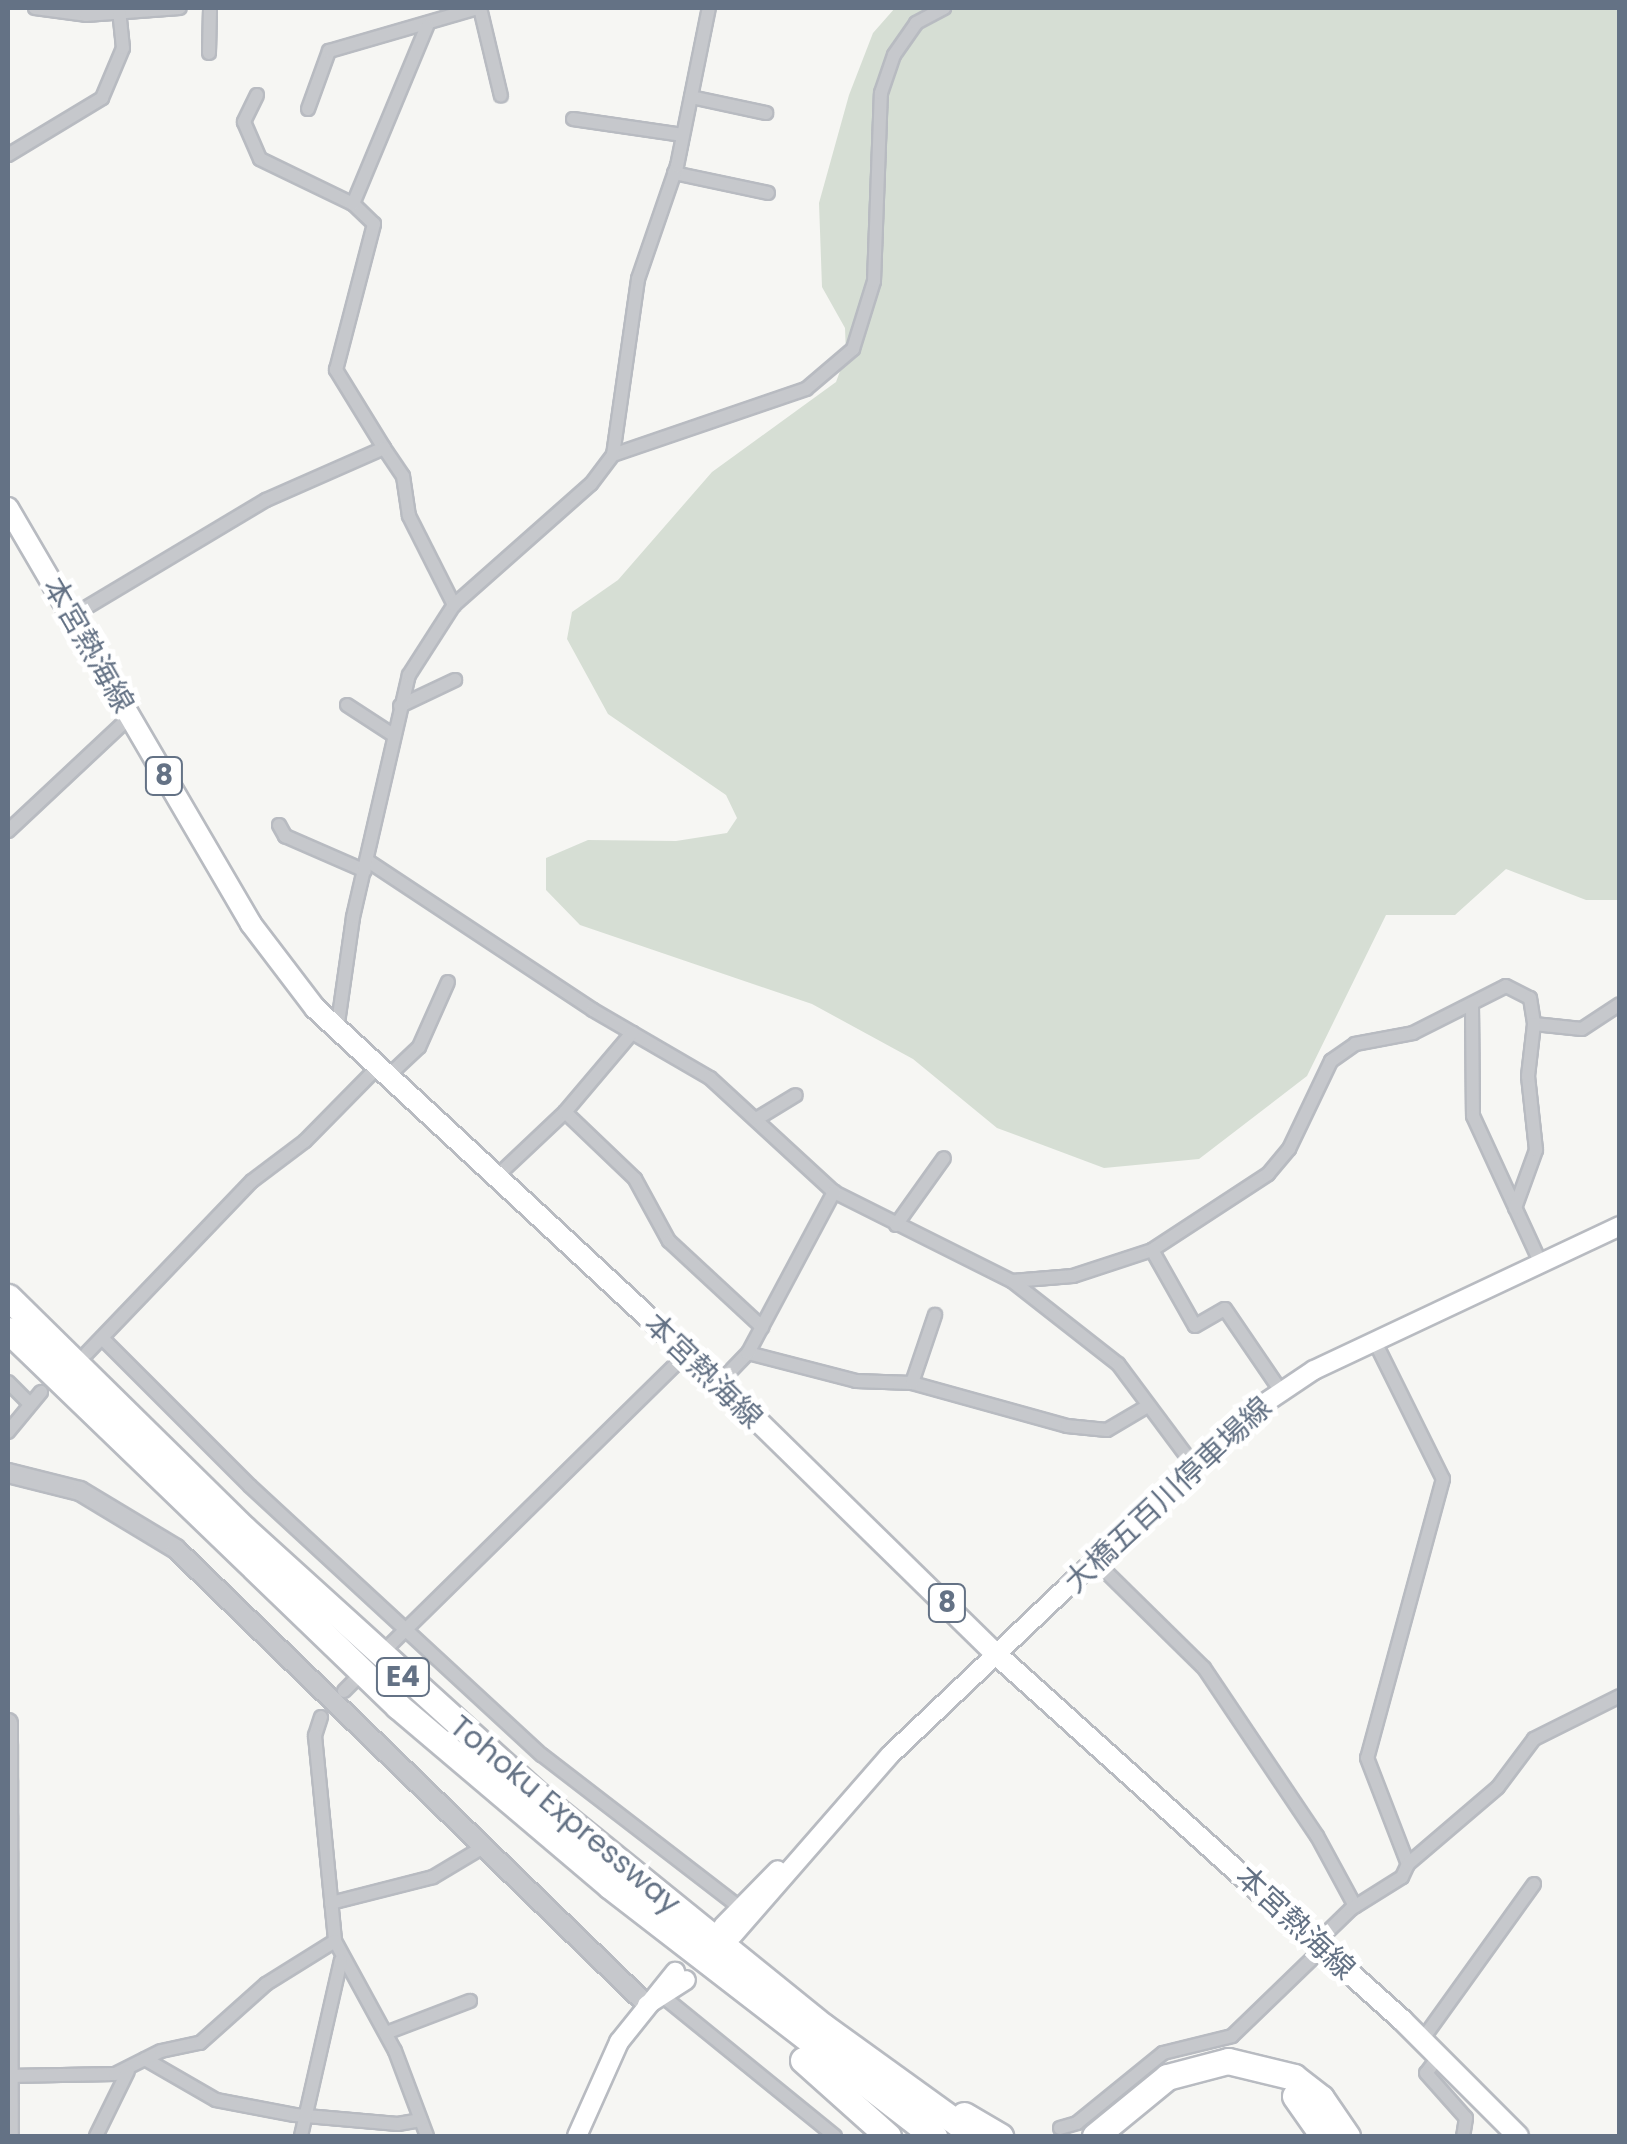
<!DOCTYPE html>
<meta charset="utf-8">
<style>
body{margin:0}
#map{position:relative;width:1627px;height:2144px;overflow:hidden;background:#f6f6f3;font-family:Poppins,"Noto Sans JP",sans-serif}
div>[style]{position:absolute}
.green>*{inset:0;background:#d6ded4}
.roads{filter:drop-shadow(2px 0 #b8bbc1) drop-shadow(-2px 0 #b8bbc1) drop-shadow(0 2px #b8bbc1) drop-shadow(0 -2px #b8bbc1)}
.minor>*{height:12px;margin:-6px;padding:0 6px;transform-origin:6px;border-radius:6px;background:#c6c8cc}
.tertiary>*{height:18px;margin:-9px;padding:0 9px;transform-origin:9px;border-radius:9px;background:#c6c8cc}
.secondary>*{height:18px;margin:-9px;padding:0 9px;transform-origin:9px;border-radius:9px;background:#fff}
.primary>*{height:20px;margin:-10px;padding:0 10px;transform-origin:10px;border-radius:10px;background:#fff}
.motorway>*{height:25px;margin:-12.5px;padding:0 12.5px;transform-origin:12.5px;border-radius:12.5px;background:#fff}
span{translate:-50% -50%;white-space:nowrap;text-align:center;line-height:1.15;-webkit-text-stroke:10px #fff;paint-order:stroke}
.shield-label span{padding:2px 8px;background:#fff;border:2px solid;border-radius:8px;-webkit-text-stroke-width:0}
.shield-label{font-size:28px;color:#647285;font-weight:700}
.street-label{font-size:30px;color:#647285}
.frame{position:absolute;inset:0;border:10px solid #647285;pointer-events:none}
</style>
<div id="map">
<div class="green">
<div style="clip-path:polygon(895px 8px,1619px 8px,1619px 900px,1586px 900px,1506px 869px,1455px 915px,1386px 915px,1307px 1076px,1199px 1159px,1104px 1168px,997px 1128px,913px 1059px,812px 1004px,580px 925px,546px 890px,546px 858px,588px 840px,676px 841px,727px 833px,737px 818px,726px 795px,608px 714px,567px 639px,572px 612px,618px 580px,712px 472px,836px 382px,846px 355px,845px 328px,822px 287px,819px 203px,849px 95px,873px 33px)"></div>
</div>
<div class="roads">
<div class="minor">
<div style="left:35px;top:8px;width:51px;rotate:7.8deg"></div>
<div style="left:86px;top:15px;width:94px;rotate:-4.3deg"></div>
<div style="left:480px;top:8px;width:90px;rotate:76.6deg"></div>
<div style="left:209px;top:53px;width:45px;rotate:-88.7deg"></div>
<div style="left:257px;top:95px;width:30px;rotate:116deg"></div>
<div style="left:244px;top:122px;width:40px;rotate:66.6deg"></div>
<div style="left:260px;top:159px;width:103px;rotate:25.8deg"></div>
<div style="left:691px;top:97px;width:77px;rotate:12deg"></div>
<div style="left:308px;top:109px;width:62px;rotate:-70.1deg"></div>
<div style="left:329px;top:51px;width:155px;rotate:-16.1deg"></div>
<div style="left:573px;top:119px;width:111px;rotate:8.3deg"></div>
<div style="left:8px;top:155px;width:110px;rotate:-31.2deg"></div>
<div style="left:102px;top:98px;width:54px;rotate:-67.2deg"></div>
<div style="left:123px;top:48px;width:36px;rotate:-96deg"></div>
<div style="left:674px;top:173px;width:96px;rotate:12deg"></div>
<div style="left:384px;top:448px;width:92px;rotate:-121.6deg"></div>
<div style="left:336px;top:370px;width:151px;rotate:-75.4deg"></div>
<div style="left:374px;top:224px;width:29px;rotate:-136deg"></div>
<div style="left:353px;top:204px;width:193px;rotate:-67.4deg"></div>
<div style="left:613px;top:455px;width:204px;rotate:-18.9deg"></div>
<div style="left:806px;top:389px;width:62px;rotate:-40.4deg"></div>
<div style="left:853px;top:349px;width:71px;rotate:-72.8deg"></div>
<div style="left:874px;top:281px;width:188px;rotate:-87.9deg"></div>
<div style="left:881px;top:93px;width:40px;rotate:-71.1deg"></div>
<div style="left:894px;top:55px;width:39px;rotate:-55deg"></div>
<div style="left:916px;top:23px;width:32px;rotate:-28deg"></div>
<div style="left:72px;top:616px;width:226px;rotate:-30.9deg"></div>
<div style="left:266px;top:500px;width:129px;rotate:-23.8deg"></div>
<div style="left:384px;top:448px;width:34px;rotate:56deg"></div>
<div style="left:403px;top:476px;width:40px;rotate:81.5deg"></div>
<div style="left:409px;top:516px;width:100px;rotate:63.2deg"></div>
<div style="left:347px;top:705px;width:55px;rotate:33.1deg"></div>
<div style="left:400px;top:706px;width:61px;rotate:-25.3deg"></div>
<div style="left:279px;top:825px;width:13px;rotate:61deg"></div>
<div style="left:285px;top:836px;width:87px;rotate:23.6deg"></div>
<div style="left:8px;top:831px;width:167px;rotate:-43.1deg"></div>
<div style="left:368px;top:861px;width:270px;rotate:33.5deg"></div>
<div style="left:593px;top:1010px;width:135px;rotate:30.2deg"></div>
<div style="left:710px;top:1078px;width:168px;rotate:42.6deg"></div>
<div style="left:834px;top:1192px;width:199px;rotate:26.6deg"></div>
<div style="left:1012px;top:1281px;width:61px;rotate:-4.7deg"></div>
<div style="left:1073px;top:1276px;width:83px;rotate:-18.2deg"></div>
<div style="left:1152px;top:1250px;width:139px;rotate:-33.2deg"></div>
<div style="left:1268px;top:1174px;width:33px;rotate:-50deg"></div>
<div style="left:1289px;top:1149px;width:98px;rotate:-64.5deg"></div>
<div style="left:1331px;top:1061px;width:29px;rotate:-35deg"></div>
<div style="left:1355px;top:1044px;width:59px;rotate:-10.7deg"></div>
<div style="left:1413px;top:1033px;width:104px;rotate:-26.8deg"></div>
<div style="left:1506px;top:986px;width:27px;rotate:27deg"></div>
<div style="left:1530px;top:998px;width:26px;rotate:81deg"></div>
<div style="left:1534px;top:1024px;width:48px;rotate:5.9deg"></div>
<div style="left:1582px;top:1029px;width:45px;rotate:-33.3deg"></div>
<div style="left:1472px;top:1005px;width:111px;rotate:89.5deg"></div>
<div style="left:1473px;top:1116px;width:161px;rotate:65.3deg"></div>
<div style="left:337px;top:1030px;width:114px;rotate:-81.9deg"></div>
<div style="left:353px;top:917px;width:248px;rotate:-77deg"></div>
<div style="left:409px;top:675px;width:83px;rotate:-57.3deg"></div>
<div style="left:454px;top:605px;width:183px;rotate:-41.5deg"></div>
<div style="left:591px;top:484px;width:36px;rotate:-53deg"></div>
<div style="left:613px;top:455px;width:178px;rotate:-81.9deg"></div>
<div style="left:638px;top:279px;width:120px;rotate:-71deg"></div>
<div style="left:677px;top:166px;width:161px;rotate:-78.6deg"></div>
<div style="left:386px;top:1078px;width:45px;rotate:-43.2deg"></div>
<div style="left:419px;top:1047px;width:71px;rotate:-66deg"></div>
<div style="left:565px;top:1112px;width:97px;rotate:43.7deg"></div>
<div style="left:635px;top:1179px;width:71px;rotate:61.3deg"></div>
<div style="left:669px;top:1241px;width:127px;rotate:42.8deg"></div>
<div style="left:758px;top:1118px;width:44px;rotate:-31.2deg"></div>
<div style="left:495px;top:1178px;width:96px;rotate:-43.3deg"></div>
<div style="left:565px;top:1112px;width:104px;rotate:-49.7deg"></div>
<div style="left:1515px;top:1208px;width:62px;rotate:-70.1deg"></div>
<div style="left:1536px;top:1150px;width:74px;rotate:-96.2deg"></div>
<div style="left:1528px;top:1076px;width:52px;rotate:-83.4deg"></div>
<div style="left:896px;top:1225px;width:82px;rotate:-54.4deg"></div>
<div style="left:1152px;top:1250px;width:87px;rotate:60.5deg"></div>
<div style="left:1195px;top:1326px;width:34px;rotate:-30deg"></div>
<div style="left:1225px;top:1309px;width:99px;rotate:55.7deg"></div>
<div style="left:1012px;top:1281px;width:135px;rotate:38.1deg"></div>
<div style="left:1118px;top:1364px;width:127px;rotate:53.3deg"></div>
<div style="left:102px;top:1338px;width:209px;rotate:45deg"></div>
<div style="left:250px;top:1486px;width:397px;rotate:42.7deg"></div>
<div style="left:542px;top:1755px;width:251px;rotate:37.6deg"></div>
<div style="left:1374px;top:1340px;width:155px;rotate:63.6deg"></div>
<div style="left:1443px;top:1479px;width:289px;rotate:105.2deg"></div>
<div style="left:1367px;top:1758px;width:114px;rotate:68.9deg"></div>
<div style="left:87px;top:1353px;width:238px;rotate:-46.2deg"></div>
<div style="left:252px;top:1181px;width:66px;rotate:-37deg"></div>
<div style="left:305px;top:1141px;width:101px;rotate:-45.4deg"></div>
<div style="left:748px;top:1353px;width:112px;rotate:14.5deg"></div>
<div style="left:856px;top:1381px;width:56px;rotate:2deg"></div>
<div style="left:912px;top:1383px;width:161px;rotate:15.5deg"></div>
<div style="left:1067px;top:1426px;width:40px;rotate:5.7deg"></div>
<div style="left:1107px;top:1430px;width:45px;rotate:-30.5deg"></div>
<div style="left:8px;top:1382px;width:30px;rotate:45deg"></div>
<div style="left:719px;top:1383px;width:42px;rotate:-46deg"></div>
<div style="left:748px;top:1353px;width:183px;rotate:-61.9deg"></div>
<div style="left:912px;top:1383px;width:72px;rotate:-71.3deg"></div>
<div style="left:8px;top:1432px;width:52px;rotate:-50.5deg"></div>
<div style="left:1096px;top:1562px;width:151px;rotate:44.5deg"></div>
<div style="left:1204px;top:1668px;width:202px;rotate:56.1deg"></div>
<div style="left:1317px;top:1836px;width:80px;rotate:61.5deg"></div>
<div style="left:389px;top:1646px;width:417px;rotate:-44.5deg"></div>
<div style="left:344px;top:1691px;width:13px;rotate:-45deg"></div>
<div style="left:321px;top:1717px;width:20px;rotate:108deg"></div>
<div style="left:315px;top:1736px;width:206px;rotate:84.4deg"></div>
<div style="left:335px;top:1941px;width:125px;rotate:61.4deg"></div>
<div style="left:395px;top:2051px;width:91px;rotate:69.4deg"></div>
<div style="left:331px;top:1903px;width:105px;rotate:-14.3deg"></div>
<div style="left:433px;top:1877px;width:61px;rotate:-30.8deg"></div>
<div style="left:1316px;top:1943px;width:49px;rotate:-44.2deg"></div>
<div style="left:1351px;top:1909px;width:60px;rotate:-32.1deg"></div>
<div style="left:1402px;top:1877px;width:14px;rotate:-65deg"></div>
<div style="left:1408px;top:1864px;width:118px;rotate:-40.5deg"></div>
<div style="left:1498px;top:1787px;width:60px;rotate:-53.1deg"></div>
<div style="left:1534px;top:1739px;width:96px;rotate:-26.6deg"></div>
<div style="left:665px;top:1998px;width:219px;rotate:39.1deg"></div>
<div style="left:386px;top:2033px;width:90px;rotate:-20.9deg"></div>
<div style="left:1422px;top:2040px;width:192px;rotate:-54.3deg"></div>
<div style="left:1439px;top:2056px;width:21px;rotate:127deg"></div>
<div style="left:1426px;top:2073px;width:60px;rotate:48.4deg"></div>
<div style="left:1466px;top:2118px;width:18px;rotate:99deg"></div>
<div style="left:145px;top:2059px;width:82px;rotate:30deg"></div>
<div style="left:216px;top:2100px;width:80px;rotate:10.8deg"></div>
<div style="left:295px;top:2115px;width:103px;rotate:5deg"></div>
<div style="left:398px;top:2124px;width:23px;rotate:-10deg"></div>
<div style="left:8px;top:2076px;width:107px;rotate:-1.1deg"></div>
<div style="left:115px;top:2074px;width:51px;rotate:-26.6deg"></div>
<div style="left:161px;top:2051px;width:40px;rotate:-12deg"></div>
<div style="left:200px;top:2043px;width:89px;rotate:-41.8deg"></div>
<div style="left:266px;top:1984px;width:81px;rotate:-31.9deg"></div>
<div style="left:1060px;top:2128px;width:18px;rotate:-16deg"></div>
<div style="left:1077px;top:2123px;width:111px;rotate:-39.1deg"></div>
<div style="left:1163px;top:2053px;width:71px;rotate:-13.8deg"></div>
<div style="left:1232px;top:2036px;width:125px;rotate:-44deg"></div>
<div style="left:96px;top:2136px;width:72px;rotate:-63.8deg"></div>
<div style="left:301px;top:2136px;width:180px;rotate:-77.2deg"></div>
</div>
<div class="tertiary">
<div style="left:8px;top:1473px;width:74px;rotate:14deg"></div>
<div style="left:80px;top:1491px;width:112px;rotate:31.1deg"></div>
<div style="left:176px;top:1549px;width:656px;rotate:44.07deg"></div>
<div style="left:8px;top:1723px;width:413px;rotate:89.9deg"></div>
</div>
<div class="secondary">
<div style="left:723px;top:1926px;width:78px;rotate:-45.5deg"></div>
<div style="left:733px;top:1935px;width:239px;rotate:-48.9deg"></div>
<div style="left:890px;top:1755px;width:497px;rotate:-43.5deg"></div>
<div style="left:1250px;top:1413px;width:77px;rotate:-33.9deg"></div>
<div style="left:1314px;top:1370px;width:338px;rotate:-25.2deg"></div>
<div style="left:647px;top:2005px;width:46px;rotate:-32.7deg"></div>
<div style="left:577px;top:2136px;width:103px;rotate:-65.9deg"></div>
<div style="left:619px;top:2042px;width:90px;rotate:-51.3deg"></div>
</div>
<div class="primary">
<div style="left:8px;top:508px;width:482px;rotate:59.7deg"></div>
<div style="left:251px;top:924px;width:106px;rotate:52.7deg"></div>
<div style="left:315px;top:1008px;width:551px;rotate:42.87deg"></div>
<div style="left:719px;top:1383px;width:388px;rotate:44.4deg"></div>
<div style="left:996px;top:1654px;width:547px;rotate:42.03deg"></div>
<div style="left:1402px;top:2020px;width:164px;rotate:45deg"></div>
</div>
<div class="motorway">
<div style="left:8px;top:1297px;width:330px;rotate:44.5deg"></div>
<div style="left:243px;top:1528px;width:402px;rotate:42.2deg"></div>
<div style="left:541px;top:1798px;width:364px;rotate:39deg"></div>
<div style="left:824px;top:2027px;width:186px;rotate:35.8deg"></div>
<div style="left:8px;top:1330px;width:542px;rotate:43.95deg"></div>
<div style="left:398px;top:1706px;width:277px;rotate:40.3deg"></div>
<div style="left:609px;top:1885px;width:411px;rotate:37.7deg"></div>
<div style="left:803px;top:2060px;width:114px;rotate:41.8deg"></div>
<div style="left:1295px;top:2096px;width:49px;rotate:55deg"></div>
<div style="left:964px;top:2115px;width:42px;rotate:30.3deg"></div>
<div style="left:1095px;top:2136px;width:93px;rotate:-39.3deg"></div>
<div style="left:1167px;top:2077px;width:63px;rotate:-14.7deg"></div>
<div style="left:1228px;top:2061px;width:68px;rotate:13.6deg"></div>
<div style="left:1294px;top:2077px;width:34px;rotate:38deg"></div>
<div style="left:1321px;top:2098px;width:46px;rotate:55.6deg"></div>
</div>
</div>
<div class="shield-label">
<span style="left:164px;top:776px">8</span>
<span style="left:947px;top:1603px">8</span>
<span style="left:403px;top:1677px">E4</span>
</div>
<div class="street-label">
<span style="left:88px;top:645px;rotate:60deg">本宮熱海線</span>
<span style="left:703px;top:1371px;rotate:44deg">本宮熱海線</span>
<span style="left:1168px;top:1495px;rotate:-43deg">大橋五百川停車場線</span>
<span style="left:565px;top:1815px;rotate:40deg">Tohoku Expressway</span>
<span style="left:1295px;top:1923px;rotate:43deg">本宮熱海線</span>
</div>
<div class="frame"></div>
</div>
